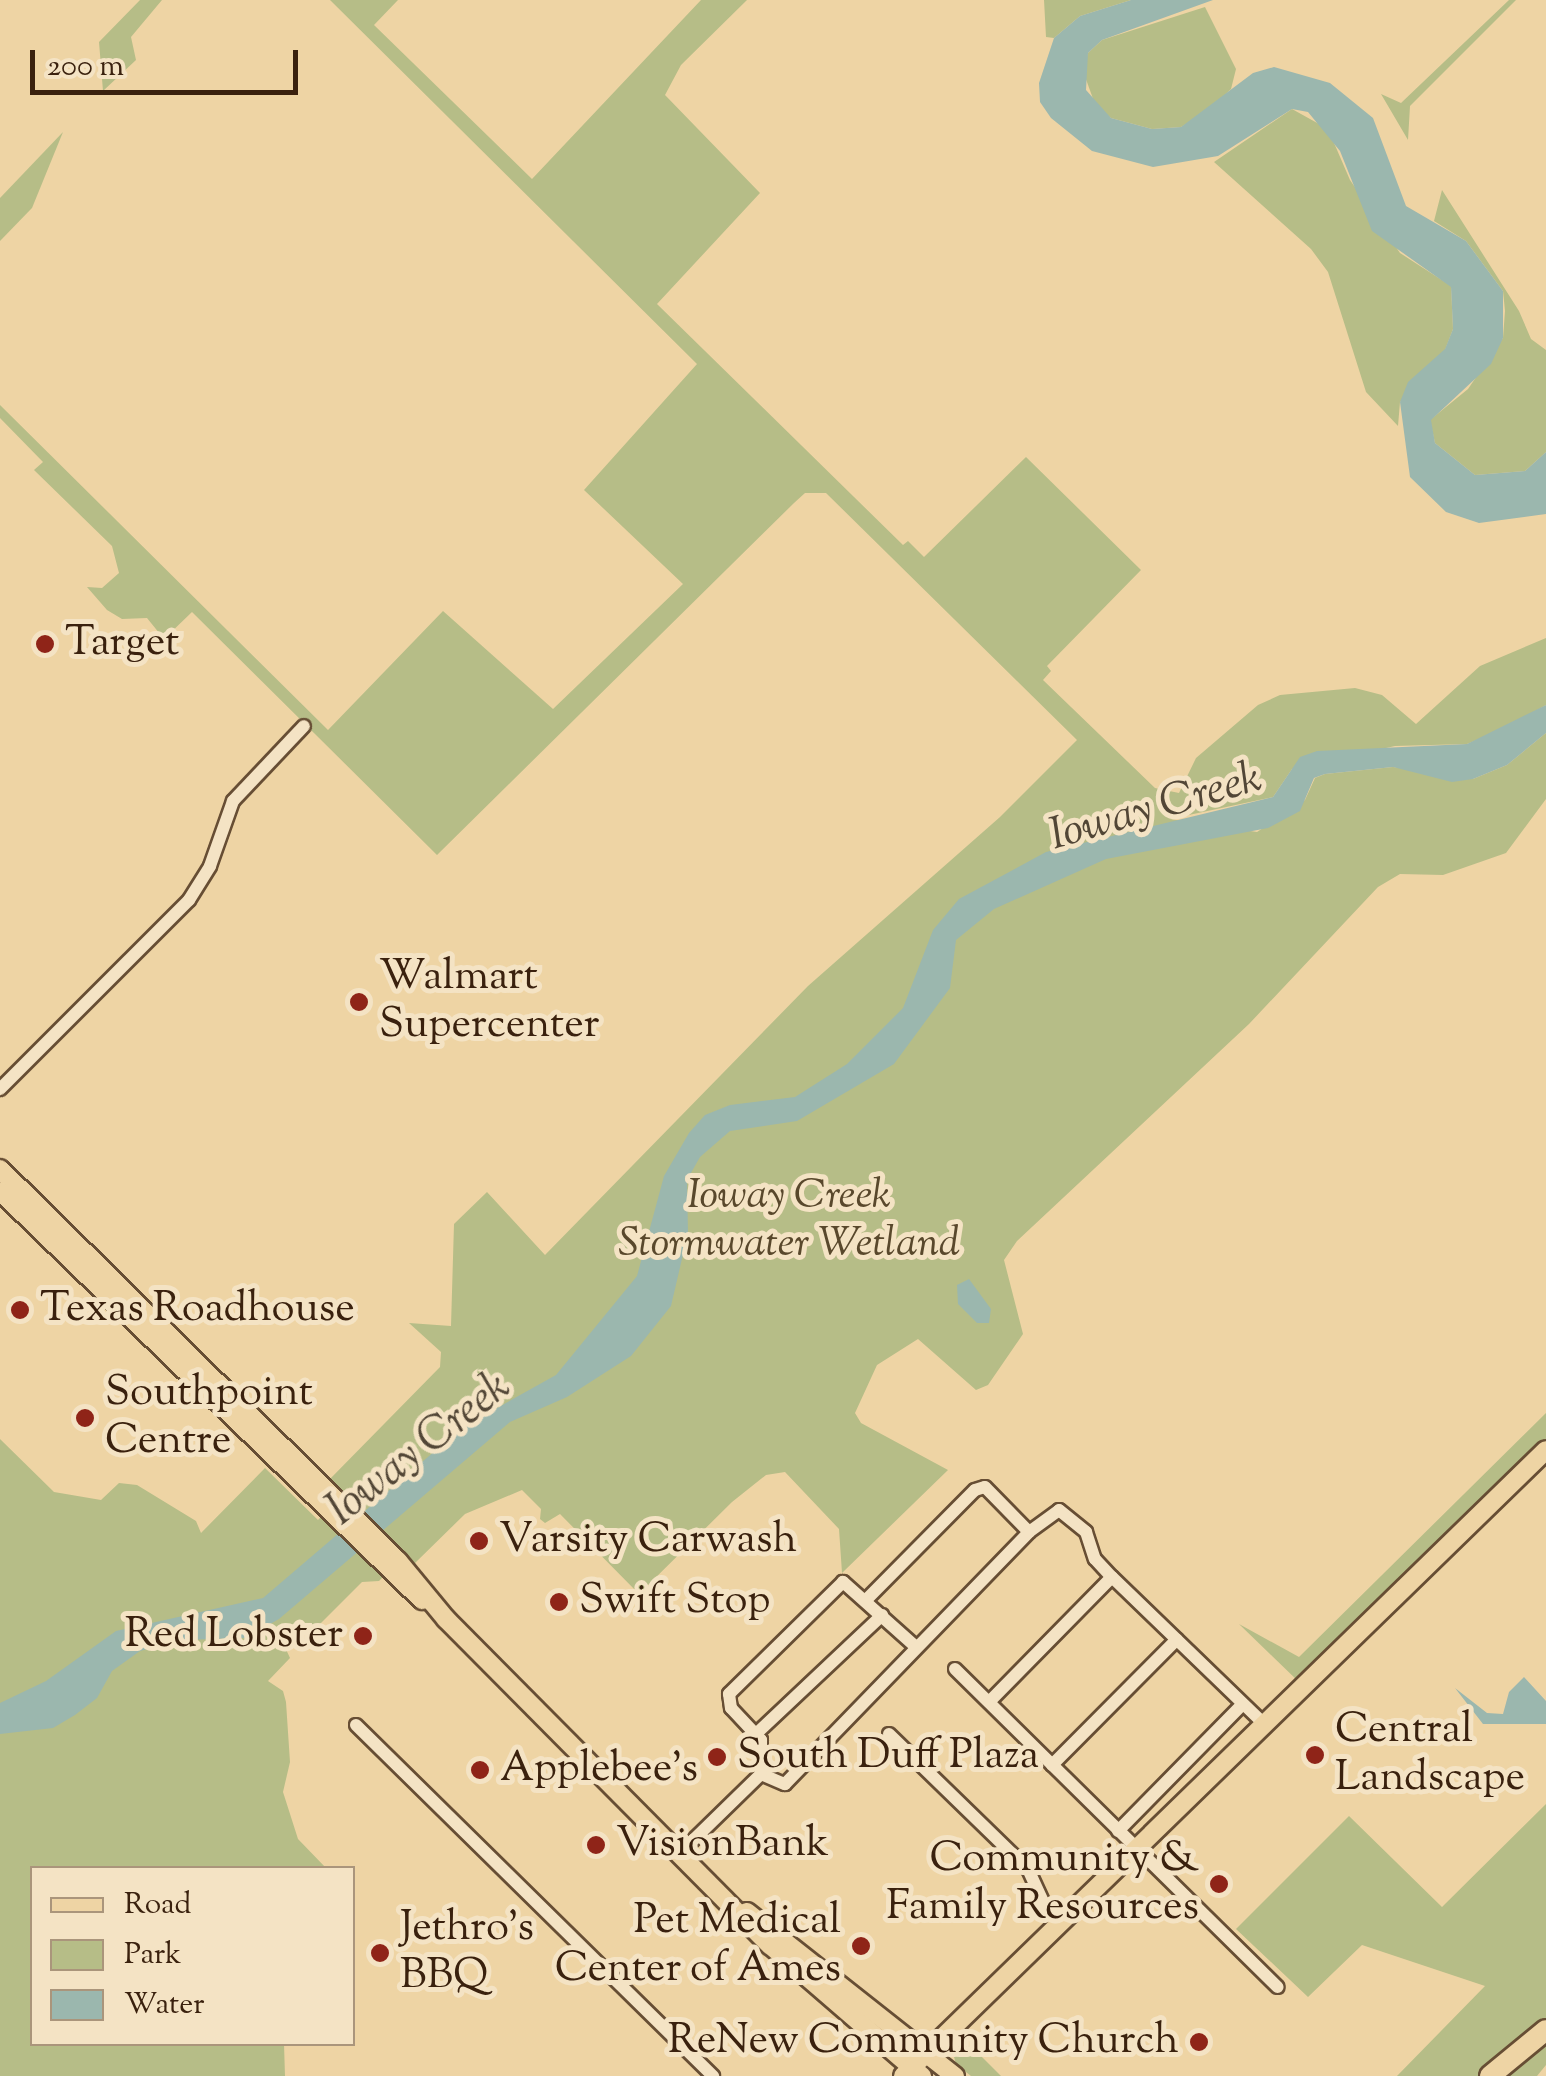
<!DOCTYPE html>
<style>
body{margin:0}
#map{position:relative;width:1546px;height:2076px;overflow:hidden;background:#eed4a4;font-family:"Sorts Mill Goudy",serif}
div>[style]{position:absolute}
.green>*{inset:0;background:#b6bd87}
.water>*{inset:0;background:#9bb7ae}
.roads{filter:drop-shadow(2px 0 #674e34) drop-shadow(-2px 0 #674e34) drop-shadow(0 2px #674e34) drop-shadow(0 -2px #674e34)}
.minor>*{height:12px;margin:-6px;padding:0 6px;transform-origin:6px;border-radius:6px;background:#f4e3c4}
.major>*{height:18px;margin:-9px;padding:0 9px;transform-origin:9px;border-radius:9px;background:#eed4a4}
.highway>*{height:20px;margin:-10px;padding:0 10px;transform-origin:10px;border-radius:10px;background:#eed4a4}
.dots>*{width:28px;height:28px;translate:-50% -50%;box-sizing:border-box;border:5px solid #f4e3c4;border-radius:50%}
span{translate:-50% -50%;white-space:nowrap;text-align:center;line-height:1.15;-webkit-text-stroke:10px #f4e3c4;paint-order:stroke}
.poi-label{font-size:42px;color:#3a210e}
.left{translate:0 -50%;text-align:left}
.right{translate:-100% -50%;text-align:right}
.park-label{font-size:42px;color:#59482c;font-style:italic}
.water-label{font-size:45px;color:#524636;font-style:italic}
.legend{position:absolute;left:30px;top:1866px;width:325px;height:180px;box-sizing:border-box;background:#f4e3c4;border:2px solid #aa957b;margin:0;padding:12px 18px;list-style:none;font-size:30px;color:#3a210e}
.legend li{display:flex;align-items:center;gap:20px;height:50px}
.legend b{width:50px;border:2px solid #aa957b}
.scale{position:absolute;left:30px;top:50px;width:268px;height:45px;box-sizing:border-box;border:5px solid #3a210e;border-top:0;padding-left:12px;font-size:30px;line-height:35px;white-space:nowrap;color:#3a210e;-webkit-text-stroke:8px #f4e3c4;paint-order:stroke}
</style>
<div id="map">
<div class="green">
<div style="clip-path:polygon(140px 0,162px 0,131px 37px,136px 60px,103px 91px,99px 42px)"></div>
<div style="clip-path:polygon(330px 0,398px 0,374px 25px,532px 179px,701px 0,747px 0,681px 65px,665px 95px,760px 193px,657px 304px,903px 545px,908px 541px,924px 557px,1026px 457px,1141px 570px,1047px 666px,1051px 671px,1043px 680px,1155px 788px,1179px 793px,1196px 758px,1258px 705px,1280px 695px,1355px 688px,1382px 695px,1416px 724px,1480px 666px,1546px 638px,1546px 705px,1504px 729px,1467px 744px,1395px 746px,1292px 769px,1273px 797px,1170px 819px,1257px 832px,1305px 800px,1315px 778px,1325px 774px,1393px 767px,1473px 779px,1507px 765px,1546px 733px,1546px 799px,1506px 853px,1443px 875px,1400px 874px,1378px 887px,1249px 1024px,1017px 1241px,1004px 1260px,1023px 1334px,988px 1385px,976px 1390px,918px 1339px,877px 1365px,855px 1413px,861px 1423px,948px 1470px,842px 1573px,839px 1529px,785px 1472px,766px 1475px,732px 1502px,639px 1594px,560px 1514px,545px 1523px,540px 1519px,541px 1509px,522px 1490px,465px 1514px,414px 1564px,404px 1555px,379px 1581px,362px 1582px,317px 1627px,284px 1645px,290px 1658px,268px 1681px,283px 1691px,286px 1702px,290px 1762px,283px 1792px,298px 1839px,326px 1868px,32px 1868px,32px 2044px,284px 2044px,285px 2076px,0 2076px,0 1439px,54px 1492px,101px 1500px,119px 1483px,137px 1485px,196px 1521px,201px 1533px,265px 1468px,318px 1520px,342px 1495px,329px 1480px,440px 1367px,441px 1352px,409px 1323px,451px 1326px,454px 1224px,487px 1192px,545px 1255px,808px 986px,1000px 817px,1077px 740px,826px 493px,805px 493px,794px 503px,437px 855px,192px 612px,164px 639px,147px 618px,122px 619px,107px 610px,87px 587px,102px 588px,119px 573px,112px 546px,34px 470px,43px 462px,0 418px,0 405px,328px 730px,443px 611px,553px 709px,683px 584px,584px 490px,697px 364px)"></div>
<div style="clip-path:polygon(1044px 0,1131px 0,1080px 16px,1054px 38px,1046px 37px)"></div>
<div style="clip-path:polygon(1509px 0,1516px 0,1410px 106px,1408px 140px,1381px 94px,1401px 103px)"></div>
<div style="clip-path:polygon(1205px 7px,1236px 69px,1231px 89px,1208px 111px,1181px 127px,1152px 129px,1111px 118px,1096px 107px,1083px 71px,1088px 53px,1102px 40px)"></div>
<div style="clip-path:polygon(1292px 109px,1328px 129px,1350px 180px,1400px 253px,1451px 286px,1453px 329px,1445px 350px,1400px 402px,1398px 426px,1366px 392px,1328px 272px,1311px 249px,1214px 162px)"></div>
<div style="clip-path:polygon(63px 132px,32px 208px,0 241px,0 198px)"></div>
<div style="clip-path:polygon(1442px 190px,1519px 311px,1531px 339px,1546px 350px,1546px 452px,1525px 471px,1475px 475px,1435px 443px,1430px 420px,1468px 389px,1503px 338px,1505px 311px,1503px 291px,1466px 241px,1434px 221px)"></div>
<div style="clip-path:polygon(1546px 1413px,1546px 1439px,1299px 1682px,1239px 1624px,1299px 1657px)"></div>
<div style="clip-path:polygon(1546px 1804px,1546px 2022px,1480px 2076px,1397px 2076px,1485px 1986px,1362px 1945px,1308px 1997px,1236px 1929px,1349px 1816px,1442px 1907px)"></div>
<div style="clip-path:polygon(1546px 2036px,1546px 2065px,1537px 2076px,1498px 2076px)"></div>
<div style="clip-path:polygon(964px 2043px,975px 2050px,1001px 2076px,971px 2076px,956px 2064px,952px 2050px)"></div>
</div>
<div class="water">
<div style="clip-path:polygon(1131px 0,1213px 0,1102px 40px,1088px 53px,1086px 90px,1111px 118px,1152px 129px,1181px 127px,1253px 73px,1274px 67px,1330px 83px,1373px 118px,1406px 206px,1466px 241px,1503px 291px,1503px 338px,1491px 364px,1431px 420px,1435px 443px,1475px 475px,1525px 471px,1546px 452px,1546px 514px,1479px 523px,1446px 512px,1410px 477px,1400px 402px,1408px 382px,1445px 349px,1453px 329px,1451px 287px,1372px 231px,1340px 151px,1308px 112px,1292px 109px,1218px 156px,1153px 167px,1092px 151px,1051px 118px,1040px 102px,1039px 83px,1054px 38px,1080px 16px)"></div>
<div style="clip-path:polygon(1546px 705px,1546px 733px,1507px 765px,1473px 779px,1452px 782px,1393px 767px,1325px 774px,1314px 778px,1300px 811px,1268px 828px,1106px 859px,994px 909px,956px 940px,950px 988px,894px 1064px,797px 1121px,730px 1131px,700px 1157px,687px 1180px,688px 1233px,671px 1306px,631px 1356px,567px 1397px,510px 1422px,279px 1619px,245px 1638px,183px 1640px,140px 1651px,112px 1671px,97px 1698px,75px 1715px,53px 1728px,0 1734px,0 1703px,46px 1681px,116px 1631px,263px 1598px,463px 1427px,556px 1375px,637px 1276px,664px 1176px,689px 1133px,705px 1115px,730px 1105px,795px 1097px,847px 1064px,903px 1008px,933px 930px,959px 899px,1046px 852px,1273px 797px,1300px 757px,1317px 751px,1467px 744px)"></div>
<div style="clip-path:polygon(969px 1279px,991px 1309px,989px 1323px,977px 1323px,958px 1304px,957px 1285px)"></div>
<div style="clip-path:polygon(1524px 1677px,1546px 1701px,1546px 1724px,1483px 1724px,1455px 1688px,1487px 1713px,1503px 1714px,1509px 1692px)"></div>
</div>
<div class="roads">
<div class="minor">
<div style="left:0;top:1089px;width:267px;rotate:-45deg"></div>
<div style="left:189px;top:900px;width:40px;rotate:-58deg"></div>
<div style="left:210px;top:866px;width:69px;rotate:-70.5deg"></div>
<div style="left:233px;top:801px;width:103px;rotate:-46.6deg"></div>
<div style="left:867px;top:1599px;width:153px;rotate:-45.3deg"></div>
<div style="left:975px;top:1490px;width:10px;rotate:-17deg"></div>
<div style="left:985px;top:1487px;width:63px;rotate:45.6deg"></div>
<div style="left:916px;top:1647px;width:98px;rotate:-138.3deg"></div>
<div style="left:843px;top:1582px;width:160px;rotate:135.5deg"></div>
<div style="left:729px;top:1694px;width:14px;rotate:82deg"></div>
<div style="left:731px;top:1708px;width:44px;rotate:46.8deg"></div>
<div style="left:761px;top:1740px;width:34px;rotate:90deg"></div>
<div style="left:761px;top:1774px;width:26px;rotate:23deg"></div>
<div style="left:785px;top:1784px;width:351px;rotate:-45.9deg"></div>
<div style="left:1029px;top:1532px;width:37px;rotate:-36deg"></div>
<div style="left:1059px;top:1510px;width:35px;rotate:39deg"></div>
<div style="left:1086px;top:1532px;width:28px;rotate:72deg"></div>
<div style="left:1095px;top:1559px;width:25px;rotate:47deg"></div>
<div style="left:1112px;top:1577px;width:213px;rotate:44deg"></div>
<div style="left:955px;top:1669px;width:453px;rotate:44.6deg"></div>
<div style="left:989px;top:1702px;width:175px;rotate:-45.5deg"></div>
<div style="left:356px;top:1725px;width:501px;rotate:44.51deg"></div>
<div style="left:757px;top:1733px;width:172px;rotate:-43.3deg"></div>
<div style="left:889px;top:1734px;width:194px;rotate:44.2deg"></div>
<div style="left:1028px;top:1869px;width:41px;rotate:65.3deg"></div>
<div style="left:1045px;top:1906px;width:25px;rotate:47deg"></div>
<div style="left:1052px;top:1765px;width:177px;rotate:-45.2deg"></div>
<div style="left:1118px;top:1831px;width:178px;rotate:-45.5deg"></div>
<div style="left:682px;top:1851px;width:110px;rotate:-44.3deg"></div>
</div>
<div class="major">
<div style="left:0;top:1169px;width:559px;rotate:44.56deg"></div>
<div style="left:398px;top:1561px;width:75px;rotate:50.4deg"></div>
<div style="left:446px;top:1619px;width:460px;rotate:45.2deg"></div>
<div style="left:770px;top:1945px;width:201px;rotate:40.8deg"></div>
<div style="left:0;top:1191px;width:588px;rotate:44.1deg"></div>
<div style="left:747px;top:1912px;width:265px;rotate:38.3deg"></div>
<div style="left:903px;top:2076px;width:897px;rotate:-44.23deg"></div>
</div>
<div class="highway">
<div style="left:1490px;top:2076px;width:72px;rotate:-39.4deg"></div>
</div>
</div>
<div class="dots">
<div style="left:45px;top:644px;background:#8f2418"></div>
<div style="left:359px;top:1002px;background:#8f2418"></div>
<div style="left:20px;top:1310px;background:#8f2418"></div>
<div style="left:85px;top:1418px;background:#8f2418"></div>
<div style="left:479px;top:1541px;background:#8f2418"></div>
<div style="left:559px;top:1602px;background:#8f2418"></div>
<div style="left:363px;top:1636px;background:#8f2418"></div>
<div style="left:1315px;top:1755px;background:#8f2418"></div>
<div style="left:717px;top:1757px;background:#8f2418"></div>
<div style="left:480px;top:1770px;background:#8f2418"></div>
<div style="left:596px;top:1845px;background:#8f2418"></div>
<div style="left:1219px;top:1884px;background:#8f2418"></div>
<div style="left:861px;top:1946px;background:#8f2418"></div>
<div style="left:380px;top:1953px;background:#8f2418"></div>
<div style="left:1199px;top:2042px;background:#8f2418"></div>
</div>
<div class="poi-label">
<span class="left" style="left:65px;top:644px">Target</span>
<span class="left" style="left:379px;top:1002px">Walmart<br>Supercenter</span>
<span class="left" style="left:40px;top:1310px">Texas Roadhouse</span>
<span class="left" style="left:105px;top:1418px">Southpoint<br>Centre</span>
<span class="left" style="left:499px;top:1541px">Varsity Carwash</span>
<span class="left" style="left:579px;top:1602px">Swift Stop</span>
<span class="right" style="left:343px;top:1636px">Red Lobster</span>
<span class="left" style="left:1335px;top:1755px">Central<br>Landscape</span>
<span class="left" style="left:737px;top:1757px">South Duff Plaza</span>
<span class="left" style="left:500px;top:1770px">Applebee's</span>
<span class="left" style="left:616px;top:1845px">VisionBank</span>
<span class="right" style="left:1199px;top:1884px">Community &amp;<br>Family Resources</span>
<span class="right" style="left:841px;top:1946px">Pet Medical<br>Center of Ames</span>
<span class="left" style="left:400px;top:1953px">Jethro's<br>BBQ</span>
<span class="right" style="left:1179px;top:2042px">ReNew Community Church</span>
</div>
<div class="park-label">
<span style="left:789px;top:1221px">Ioway Creek<br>Stormwater Wetland</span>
</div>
<div class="water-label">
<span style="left:1156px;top:809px;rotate:-16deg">Ioway Creek</span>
<span style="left:420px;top:1450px;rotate:-38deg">Ioway Creek</span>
</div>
<ul class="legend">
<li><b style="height:12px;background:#eed4a4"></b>Road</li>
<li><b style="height:28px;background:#b6bd87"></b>Park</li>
<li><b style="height:28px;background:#9bb7ae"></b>Water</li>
</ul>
<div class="scale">200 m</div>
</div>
